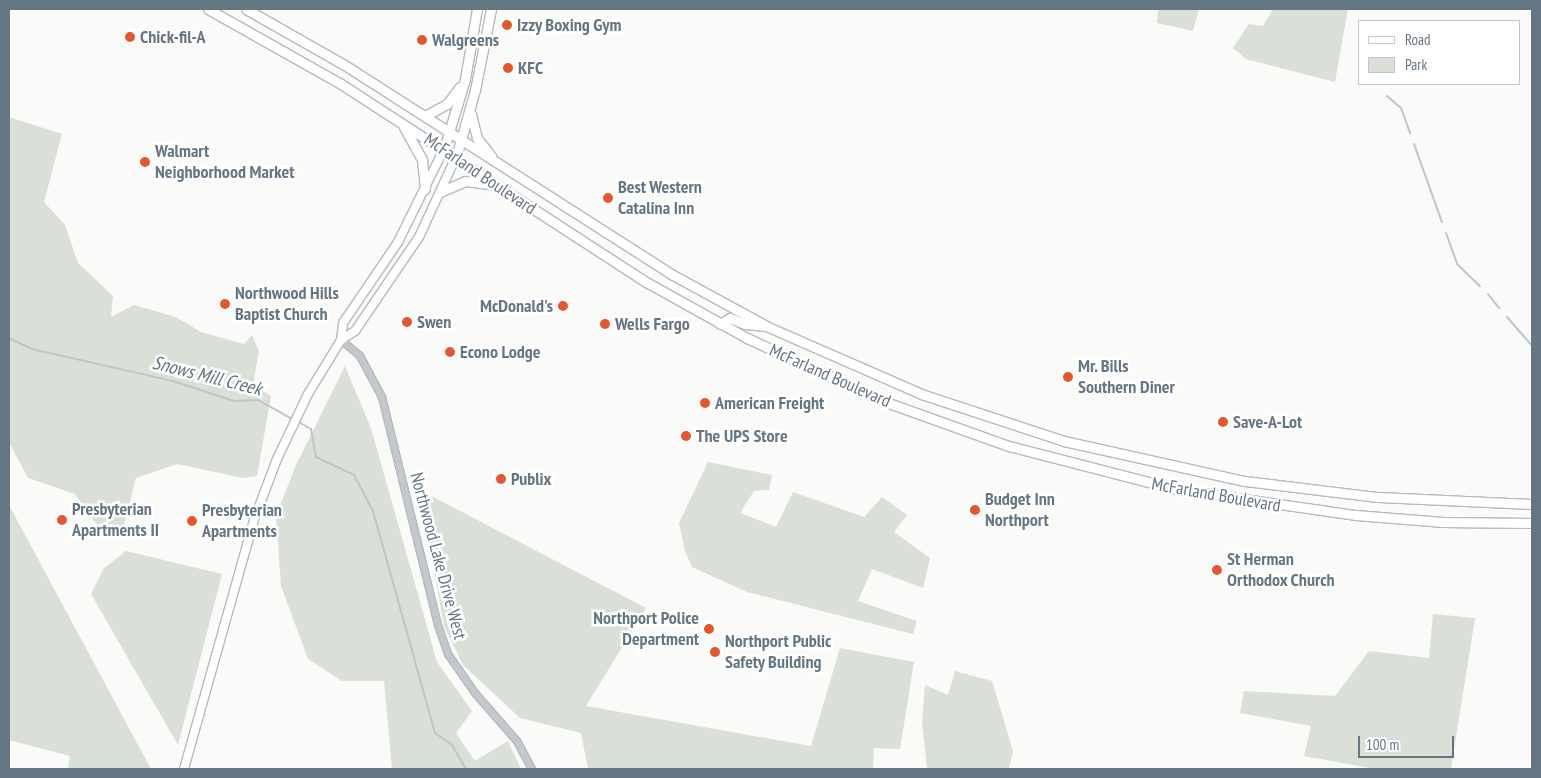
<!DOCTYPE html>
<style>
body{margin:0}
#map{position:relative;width:1541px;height:778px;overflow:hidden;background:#fafaf8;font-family:"PT Sans Narrow",sans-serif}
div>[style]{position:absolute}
.green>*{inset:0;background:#dadfd7}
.stream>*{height:2px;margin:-1px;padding:0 1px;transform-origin:1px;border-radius:1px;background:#bbc7cb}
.roads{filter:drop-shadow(1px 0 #b5babe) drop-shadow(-1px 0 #b5babe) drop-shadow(0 1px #b5babe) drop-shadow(0 -1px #b5babe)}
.tertiary>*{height:6px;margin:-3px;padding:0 3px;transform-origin:3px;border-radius:3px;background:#c3c8cc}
.primary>*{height:8px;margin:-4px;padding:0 4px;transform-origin:4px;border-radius:4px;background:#fff}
.trunk>*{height:9px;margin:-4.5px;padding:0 4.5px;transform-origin:4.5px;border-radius:4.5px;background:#fff}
.dots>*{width:14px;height:14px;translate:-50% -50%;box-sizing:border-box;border:2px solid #fff;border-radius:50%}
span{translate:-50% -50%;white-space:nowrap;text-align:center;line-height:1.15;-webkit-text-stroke:5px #fff;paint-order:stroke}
.poi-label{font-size:18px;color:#657683;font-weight:700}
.left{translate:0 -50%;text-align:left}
.right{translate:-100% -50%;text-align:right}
.street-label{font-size:18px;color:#657683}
.water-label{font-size:19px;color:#60757c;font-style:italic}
.frame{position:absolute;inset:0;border:10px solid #657683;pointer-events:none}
.legend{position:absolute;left:1358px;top:20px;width:162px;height:65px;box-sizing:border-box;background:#fff;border:1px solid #c1c8cd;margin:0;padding:6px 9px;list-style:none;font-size:15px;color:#657683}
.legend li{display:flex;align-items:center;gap:10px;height:25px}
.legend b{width:25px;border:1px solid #c1c8cd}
.scale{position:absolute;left:1358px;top:736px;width:96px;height:22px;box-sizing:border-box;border:2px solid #657683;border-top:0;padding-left:6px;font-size:15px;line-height:18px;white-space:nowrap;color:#657683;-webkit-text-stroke:4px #fff;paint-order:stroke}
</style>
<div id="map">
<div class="green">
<div style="clip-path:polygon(1158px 9px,1199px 9px,1193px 31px,1157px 23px)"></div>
<div style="clip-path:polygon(1273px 9px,1348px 9px,1335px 82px,1246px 59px,1233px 48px,1249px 24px,1263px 26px)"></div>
<div style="clip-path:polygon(9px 117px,62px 134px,44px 202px,65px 225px,78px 263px,113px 296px,111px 317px,134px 305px,176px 317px,201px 332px,244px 344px,252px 335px,259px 351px,253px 385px,271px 396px,257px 476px,243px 478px,177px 464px,136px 478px,121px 537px,99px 528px,75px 494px,28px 478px,9px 442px)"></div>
<div style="clip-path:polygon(345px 366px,371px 428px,437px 662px,472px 711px,456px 733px,475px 761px,508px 741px,521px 769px,392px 769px,384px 681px,342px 681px,308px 659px,281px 586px,276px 516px,296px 465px)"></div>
<div style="clip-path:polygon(708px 462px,772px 475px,769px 490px,754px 491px,740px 513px,776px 527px,793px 492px,864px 517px,882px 497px,907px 515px,894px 532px,930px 558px,923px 588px,872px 569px,858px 601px,917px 621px,913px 634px,747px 592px,692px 567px,685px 551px,679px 523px)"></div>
<div style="clip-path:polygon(420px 490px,646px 608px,586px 706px,811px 746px,840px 648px,914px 662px,900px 749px,874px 748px,873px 769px,588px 769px,581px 733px,520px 718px,463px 665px,444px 626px)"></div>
<div style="clip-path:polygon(9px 505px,151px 769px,68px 769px,70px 756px,9px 740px)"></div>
<div style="clip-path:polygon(126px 551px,222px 574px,178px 745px,91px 594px,104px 568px)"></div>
<div style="clip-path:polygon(1433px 614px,1475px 618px,1451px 769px,1375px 769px,1304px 756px,1311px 726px,1240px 713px,1244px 691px,1335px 696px,1369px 651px,1429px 658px)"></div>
<div style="clip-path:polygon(955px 671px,992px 681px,1013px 751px,1009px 769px,927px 769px,922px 722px,925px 685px,948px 695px)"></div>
</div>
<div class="stream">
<div style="left:1387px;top:96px;width:18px;rotate:41deg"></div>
<div style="left:1401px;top:108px;width:27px;rotate:70deg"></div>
<div style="left:1414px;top:144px;width:83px;rotate:70.3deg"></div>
<div style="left:1446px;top:233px;width:33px;rotate:70deg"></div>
<div style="left:1457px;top:264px;width:32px;rotate:44deg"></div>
<div style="left:1488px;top:294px;width:18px;rotate:52deg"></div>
<div style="left:1507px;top:317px;width:38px;rotate:49deg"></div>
<div style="left:9px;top:338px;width:25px;rotate:26deg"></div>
<div style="left:32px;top:349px;width:145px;rotate:12.8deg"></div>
<div style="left:173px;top:381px;width:64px;rotate:18.2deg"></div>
<div style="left:234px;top:401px;width:24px;rotate:-2deg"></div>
<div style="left:258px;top:400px;width:39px;rotate:29deg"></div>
<div style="left:297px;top:421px;width:16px;rotate:30deg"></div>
<div style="left:311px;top:429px;width:28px;rotate:80deg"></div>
<div style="left:316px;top:457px;width:42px;rotate:25.3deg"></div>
<div style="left:354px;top:475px;width:41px;rotate:62.2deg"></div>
<div style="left:373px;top:511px;width:230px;rotate:74.4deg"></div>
<div style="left:435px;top:733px;width:21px;rotate:35deg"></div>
<div style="left:452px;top:745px;width:28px;rotate:60deg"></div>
</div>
<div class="roads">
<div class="tertiary">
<div style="left:341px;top:340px;width:25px;rotate:40deg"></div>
<div style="left:360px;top:356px;width:47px;rotate:61.8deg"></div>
<div style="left:382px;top:397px;width:235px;rotate:76.2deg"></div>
<div style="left:438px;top:625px;width:31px;rotate:71deg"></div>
<div style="left:448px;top:654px;width:47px;rotate:55.3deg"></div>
<div style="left:475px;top:693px;width:64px;rotate:48.8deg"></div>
<div style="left:517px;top:741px;width:32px;rotate:62deg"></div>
</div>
<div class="primary">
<div style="left:341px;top:340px;width:17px;rotate:-33deg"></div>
<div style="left:355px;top:331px;width:114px;rotate:-55.8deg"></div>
<div style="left:419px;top:237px;width:88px;rotate:-65.2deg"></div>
<div style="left:184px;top:769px;width:262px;rotate:-74.3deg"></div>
<div style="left:255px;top:517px;width:62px;rotate:-69.2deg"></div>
<div style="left:277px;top:459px;width:72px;rotate:-64.5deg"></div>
<div style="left:308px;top:394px;width:63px;rotate:-58.6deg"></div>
<div style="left:341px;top:340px;width:17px;rotate:-83deg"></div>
<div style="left:343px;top:323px;width:98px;rotate:-55.8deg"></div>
<div style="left:398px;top:242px;width:104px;rotate:-63.7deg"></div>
</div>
<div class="trunk">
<div style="left:208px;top:9px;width:153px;rotate:29.4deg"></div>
<div style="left:341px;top:84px;width:366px;rotate:33deg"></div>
<div style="left:648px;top:283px;width:113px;rotate:29.1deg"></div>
<div style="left:747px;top:338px;width:150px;rotate:24.9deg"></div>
<div style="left:883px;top:401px;width:134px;rotate:19.7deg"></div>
<div style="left:1009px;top:446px;width:171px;rotate:14.5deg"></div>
<div style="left:1175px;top:489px;width:183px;rotate:8.2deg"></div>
<div style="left:1356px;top:515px;width:87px;rotate:4.6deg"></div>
<div style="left:1443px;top:522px;width:89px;rotate:0.6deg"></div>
<div style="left:246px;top:9px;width:112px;rotate:29.6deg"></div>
<div style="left:343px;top:64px;width:392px;rotate:32.6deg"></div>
<div style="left:673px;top:275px;width:106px;rotate:28.7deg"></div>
<div style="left:766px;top:326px;width:172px;rotate:23.6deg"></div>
<div style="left:924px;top:395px;width:147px;rotate:18.2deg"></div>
<div style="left:1064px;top:441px;width:185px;rotate:12.5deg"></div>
<div style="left:1245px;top:481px;width:134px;rotate:6.9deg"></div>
<div style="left:1378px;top:497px;width:154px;rotate:2.6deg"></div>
<div style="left:471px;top:114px;width:25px;rotate:76deg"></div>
<div style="left:477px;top:138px;width:23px;rotate:52deg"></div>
<div style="left:425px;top:116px;width:25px;rotate:-29deg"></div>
<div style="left:447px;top:104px;width:21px;rotate:-53deg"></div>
<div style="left:404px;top:127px;width:38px;rotate:61deg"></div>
<div style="left:422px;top:160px;width:29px;rotate:84deg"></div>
<div style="left:444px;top:149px;width:73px;rotate:-73.3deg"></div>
<div style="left:465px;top:79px;width:71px;rotate:-80.3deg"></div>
<div style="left:456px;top:157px;width:70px;rotate:-74.2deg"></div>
<div style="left:475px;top:90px;width:83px;rotate:-78.8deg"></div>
<div style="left:442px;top:191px;width:25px;rotate:-23deg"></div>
<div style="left:465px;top:181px;width:26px;rotate:7deg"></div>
<div style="left:720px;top:324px;width:12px;rotate:-31deg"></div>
<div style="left:730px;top:318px;width:16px;rotate:22deg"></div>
<div style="left:745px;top:324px;width:18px;rotate:6deg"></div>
</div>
</div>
<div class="dots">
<div style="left:507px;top:25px;background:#e4572e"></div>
<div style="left:130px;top:37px;background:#e4572e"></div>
<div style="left:422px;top:40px;background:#e4572e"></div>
<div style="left:508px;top:68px;background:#e4572e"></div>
<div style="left:145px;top:162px;background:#e4572e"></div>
<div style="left:608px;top:198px;background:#e4572e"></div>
<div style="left:225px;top:304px;background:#e4572e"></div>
<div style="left:563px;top:306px;background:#e4572e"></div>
<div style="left:407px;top:322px;background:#e4572e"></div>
<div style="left:605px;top:324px;background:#e4572e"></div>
<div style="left:450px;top:352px;background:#e4572e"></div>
<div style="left:1068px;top:377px;background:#e4572e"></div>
<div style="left:705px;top:403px;background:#e4572e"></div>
<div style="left:1223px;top:422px;background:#e4572e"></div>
<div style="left:686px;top:436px;background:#e4572e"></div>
<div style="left:501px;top:479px;background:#e4572e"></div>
<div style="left:975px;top:510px;background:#e4572e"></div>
<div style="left:62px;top:520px;background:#e4572e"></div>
<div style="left:192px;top:521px;background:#e4572e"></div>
<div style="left:1217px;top:570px;background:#e4572e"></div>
<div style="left:709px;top:629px;background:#e4572e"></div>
<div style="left:715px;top:652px;background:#e4572e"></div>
</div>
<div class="poi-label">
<span class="left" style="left:517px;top:25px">Izzy Boxing Gym</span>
<span class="left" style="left:140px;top:37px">Chick-fil-A</span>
<span class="left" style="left:432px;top:40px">Walgreens</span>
<span class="left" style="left:518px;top:68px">KFC</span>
<span class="left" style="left:155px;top:162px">Walmart<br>Neighborhood Market</span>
<span class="left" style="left:618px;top:198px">Best Western<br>Catalina Inn</span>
<span class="left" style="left:235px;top:304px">Northwood Hills<br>Baptist Church</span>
<span class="right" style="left:553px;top:306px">McDonald's</span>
<span class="left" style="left:417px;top:322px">Swen</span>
<span class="left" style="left:615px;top:324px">Wells Fargo</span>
<span class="left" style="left:460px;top:352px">Econo Lodge</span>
<span class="left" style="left:1078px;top:377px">Mr. Bills<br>Southern Diner</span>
<span class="left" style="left:715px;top:403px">American Freight</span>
<span class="left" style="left:1233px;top:422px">Save-A-Lot</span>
<span class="left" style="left:696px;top:436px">The UPS Store</span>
<span class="left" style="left:511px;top:479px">Publix</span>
<span class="left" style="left:985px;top:510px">Budget Inn<br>Northport</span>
<span class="left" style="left:72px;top:520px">Presbyterian<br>Apartments II</span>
<span class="left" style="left:202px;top:521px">Presbyterian<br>Apartments</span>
<span class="left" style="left:1227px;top:570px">St Herman<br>Orthodox Church</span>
<span class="right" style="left:699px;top:629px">Northport Police<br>Department</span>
<span class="left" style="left:725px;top:652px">Northport Public<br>Safety Building</span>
</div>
<div class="street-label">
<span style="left:480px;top:174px;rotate:34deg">McFarland Boulevard</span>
<span style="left:830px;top:376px;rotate:24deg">McFarland Boulevard</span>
<span style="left:1216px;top:495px;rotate:10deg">McFarland Boulevard</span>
<span style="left:438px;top:556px;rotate:75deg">Northwood Lake Drive West</span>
</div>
<div class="water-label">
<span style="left:207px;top:376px;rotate:14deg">Snows Mill Creek</span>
</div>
<div class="frame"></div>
<ul class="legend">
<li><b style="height:6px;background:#fff"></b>Road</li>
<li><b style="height:14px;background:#dadfd7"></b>Park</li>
</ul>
<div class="scale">100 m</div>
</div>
